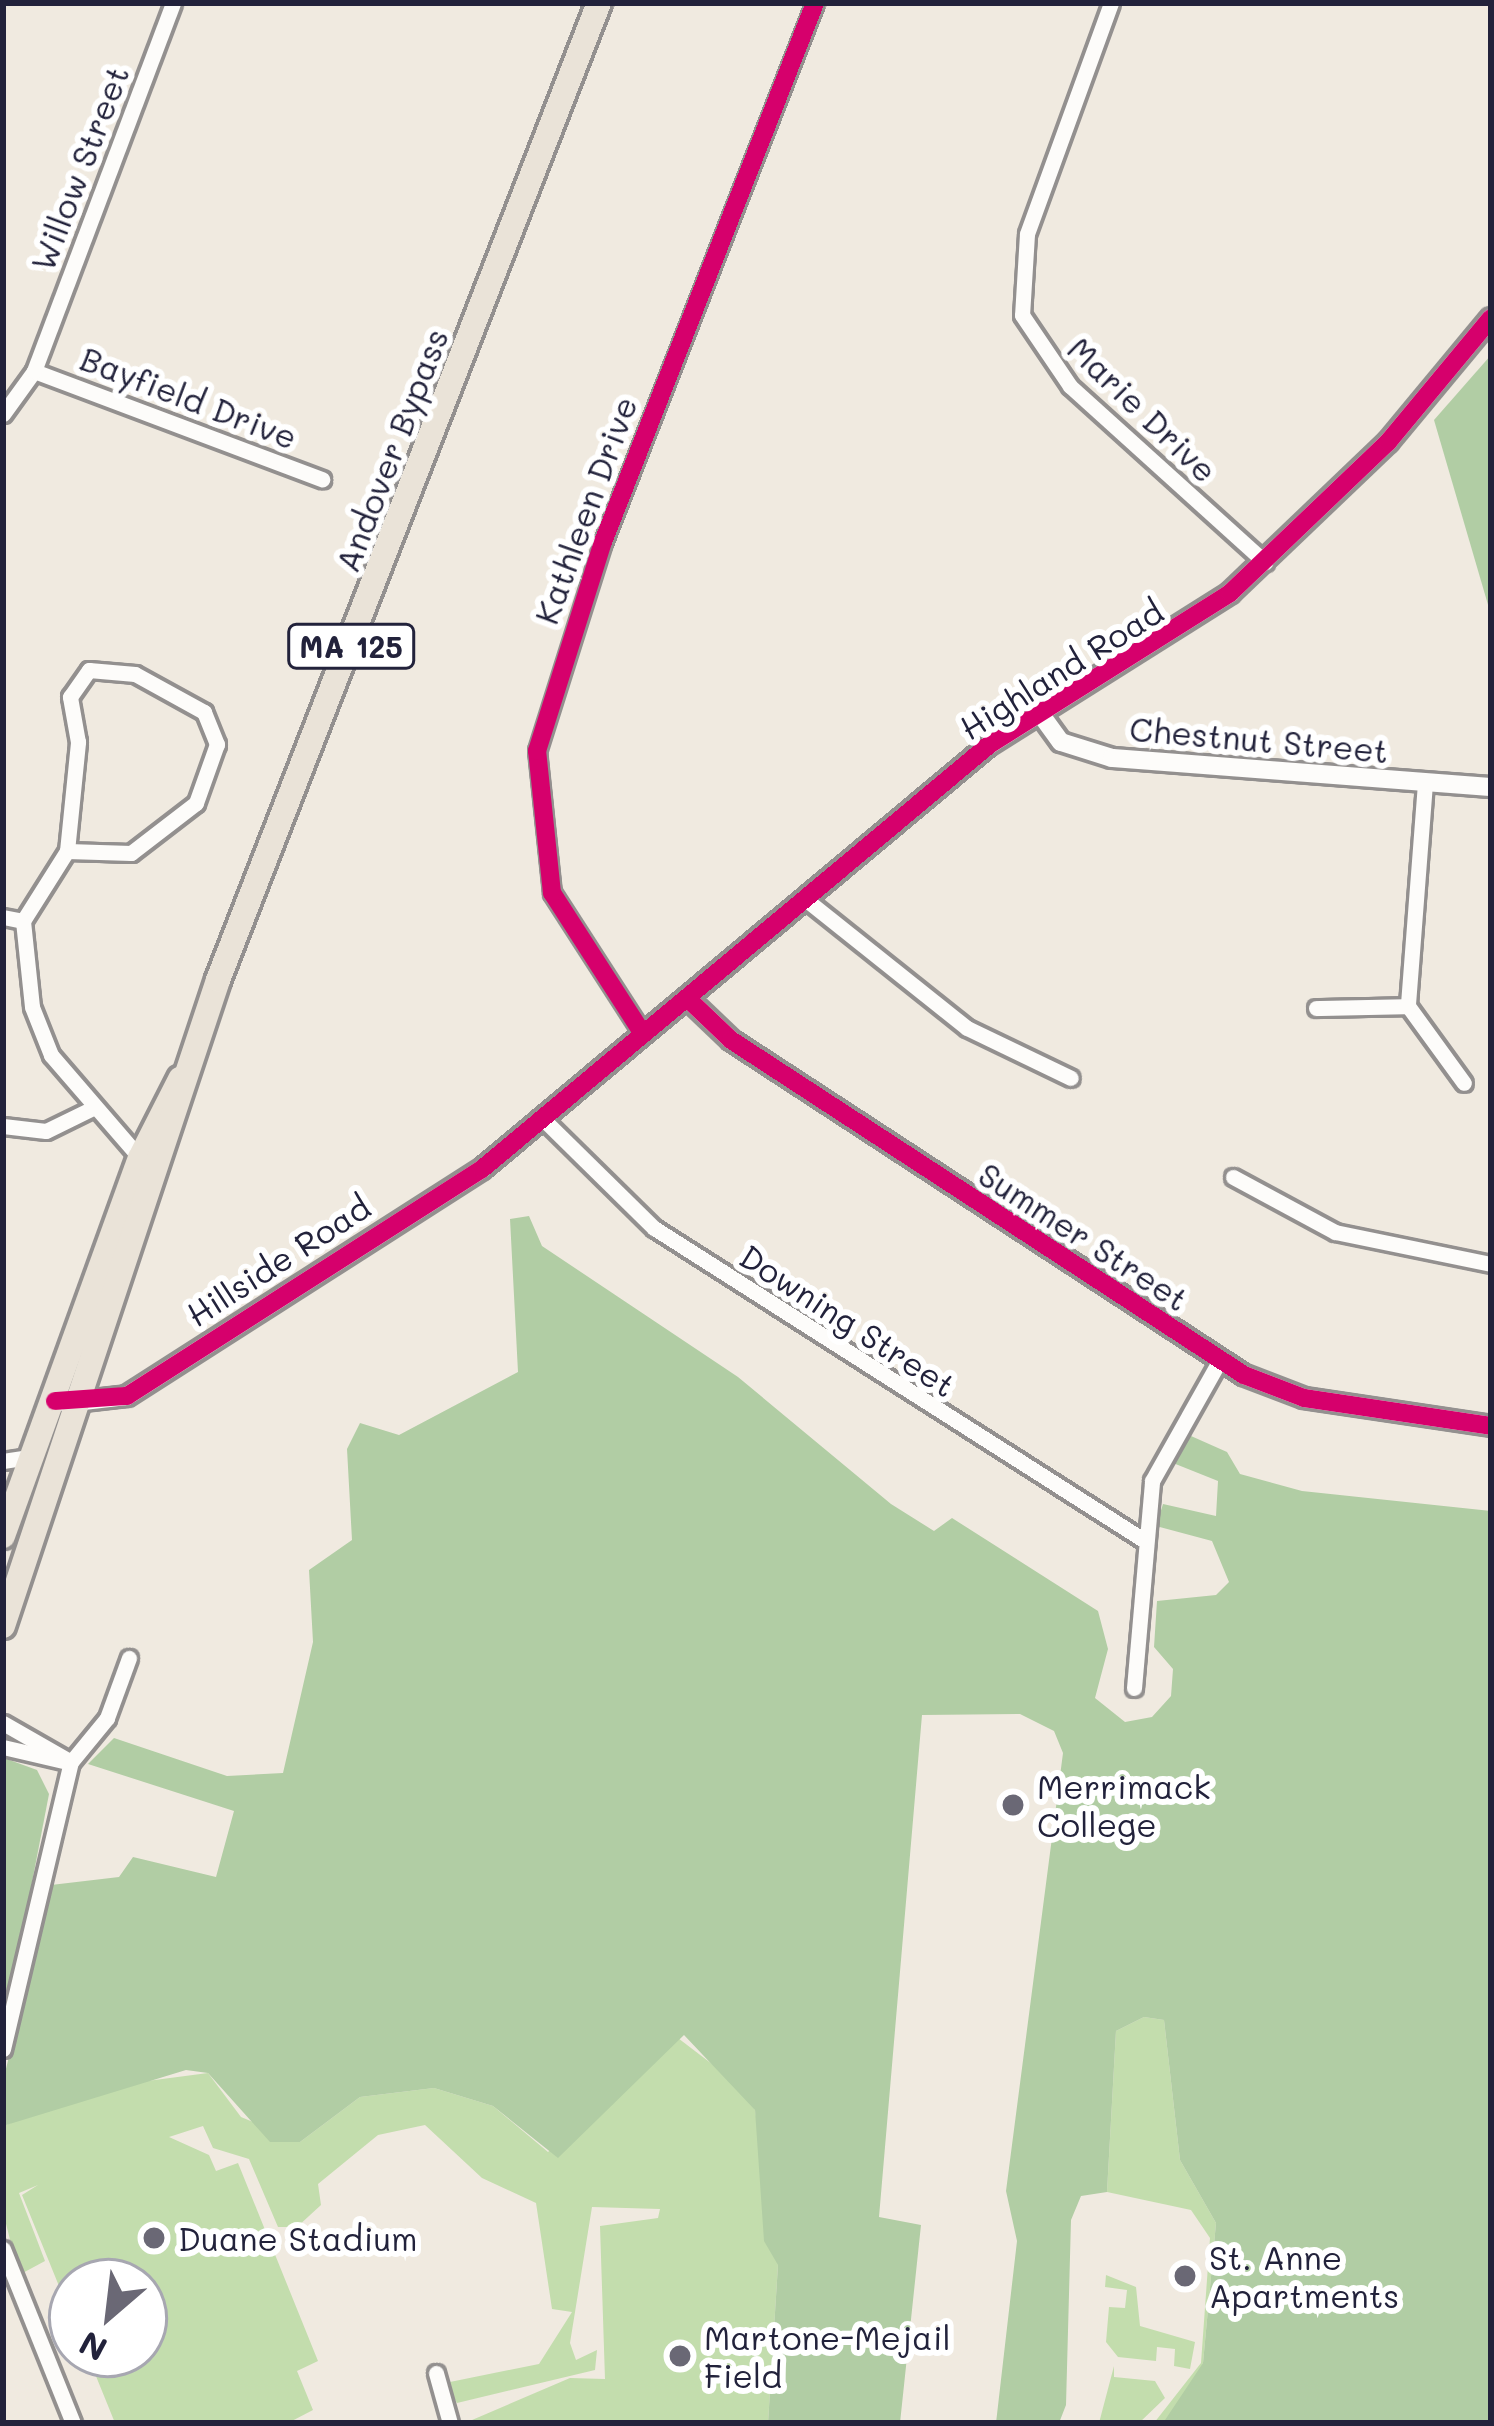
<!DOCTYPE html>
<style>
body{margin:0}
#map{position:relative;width:1494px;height:2426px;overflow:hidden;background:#f0eae0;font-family:Mali,sans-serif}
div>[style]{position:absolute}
.green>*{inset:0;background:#c3ddad}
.forest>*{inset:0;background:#b1cda4}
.roads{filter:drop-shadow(3px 0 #93908f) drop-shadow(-3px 0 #93908f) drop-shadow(0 3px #93908f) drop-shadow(0 -3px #93908f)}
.minor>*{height:15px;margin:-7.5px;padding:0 7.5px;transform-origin:7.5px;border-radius:7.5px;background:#fdfcfa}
.tertiary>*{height:18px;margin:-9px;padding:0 9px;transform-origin:9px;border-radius:9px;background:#fdfcfa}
.primary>*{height:24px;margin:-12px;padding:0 12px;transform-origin:12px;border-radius:12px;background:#eae3d8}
.cycleway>*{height:18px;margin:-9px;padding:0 9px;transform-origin:9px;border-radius:9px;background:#d6006c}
.dots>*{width:33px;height:33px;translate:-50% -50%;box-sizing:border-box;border:6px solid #fff;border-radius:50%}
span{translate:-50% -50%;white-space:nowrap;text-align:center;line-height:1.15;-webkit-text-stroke:12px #fff;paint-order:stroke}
.shield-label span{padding:3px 9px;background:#fff;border:3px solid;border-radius:9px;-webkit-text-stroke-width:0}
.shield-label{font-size:30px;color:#22223b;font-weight:700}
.street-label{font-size:33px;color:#22223b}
.poi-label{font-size:33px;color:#22223b}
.left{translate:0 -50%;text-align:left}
.frame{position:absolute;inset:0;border:6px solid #22223b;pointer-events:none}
.north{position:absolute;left:48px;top:2258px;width:120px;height:120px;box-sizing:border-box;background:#fff;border:3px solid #a7a7b1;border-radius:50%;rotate:208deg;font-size:33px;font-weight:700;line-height:48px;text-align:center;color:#22223b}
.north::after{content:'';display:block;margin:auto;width:42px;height:54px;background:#6a6875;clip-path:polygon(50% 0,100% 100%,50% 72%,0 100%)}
</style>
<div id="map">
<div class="green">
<div style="clip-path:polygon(1144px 2017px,1164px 2020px,1180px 2160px,1216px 2223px,1203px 2363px,1192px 2394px,1163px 2423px,1154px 2423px,1201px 2363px,1210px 2238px,1191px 2210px,1107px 2192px,1116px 2031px)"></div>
<div style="clip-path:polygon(674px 2035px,746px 2090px,755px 2110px,778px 2265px,768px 2423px,465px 2423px,570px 2378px,605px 2379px,600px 2226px,658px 2218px,660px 2209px,592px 2207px,570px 2343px,576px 2360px,597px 2350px,595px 2370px,457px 2403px,445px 2383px,539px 2364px,572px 2312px,552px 2309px,536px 2203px,482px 2178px,425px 2125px,378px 2135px,318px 2184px,321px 2205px,297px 2227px,278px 2227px,249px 2159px,213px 2148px,203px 2126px,169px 2137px,209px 2155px,216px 2171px,238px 2163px,318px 2361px,297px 2371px,313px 2410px,288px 2423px,115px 2423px,87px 2354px,144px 2354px,144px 2282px,72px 2282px,72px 2318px,22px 2195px,38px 2185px,19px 2193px,45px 2261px,19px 2275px,3px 2212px,3px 2126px,109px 2086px,208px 2073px,241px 2117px,300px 2142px,360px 2097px,434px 2088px,493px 2106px,548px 2152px)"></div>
<div style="clip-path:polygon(1106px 2275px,1136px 2287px,1140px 2326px,1195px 2342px,1190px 2369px,1174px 2366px,1175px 2349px,1157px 2347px,1156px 2361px,1118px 2357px,1106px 2342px,1109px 2307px,1125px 2308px,1127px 2290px,1105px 2287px)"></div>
<div style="clip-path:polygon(1114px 2366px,1114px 2377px,1155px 2381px,1165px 2398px,1139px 2423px,1099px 2423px)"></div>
</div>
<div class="forest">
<div style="clip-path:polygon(1491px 355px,1491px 615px,1434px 420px)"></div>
<div style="clip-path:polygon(529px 1216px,542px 1246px,738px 1377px,891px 1504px,934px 1531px,952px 1518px,1098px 1611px,1108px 1649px,1095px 1698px,1125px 1722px,1152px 1717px,1171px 1696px,1173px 1669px,1154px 1647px,1157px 1601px,1216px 1595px,1229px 1582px,1212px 1541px,1156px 1526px,1163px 1504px,1216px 1516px,1218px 1481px,1168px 1461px,1182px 1432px,1227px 1452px,1240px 1474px,1302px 1491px,1491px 1511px,1491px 2423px,1163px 2423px,1203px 2363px,1216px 2223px,1180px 2160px,1164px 2020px,1144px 2017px,1116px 2031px,1107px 2192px,1081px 2196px,1071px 2220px,1066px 2405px,1059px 2423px,996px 2423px,1017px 2241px,1006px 2191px,1063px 1753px,1054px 1731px,1020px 1714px,922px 1715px,879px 2217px,921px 2225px,900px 2423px,768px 2423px,778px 2265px,764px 2241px,755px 2110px,684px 2035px,558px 2158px,493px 2106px,434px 2088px,360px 2097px,300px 2142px,270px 2142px,208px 2073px,186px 2070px,3px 2126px,3px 2081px,51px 1885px,119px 1877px,133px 1857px,216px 1877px,234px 1811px,88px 1764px,114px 1738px,227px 1776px,283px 1773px,313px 1642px,309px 1570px,352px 1540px,347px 1449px,360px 1423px,399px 1435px,518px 1372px,510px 1219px)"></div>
<div style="clip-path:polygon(4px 1758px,37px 1770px,49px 1794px,3px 2033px)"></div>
</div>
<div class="roads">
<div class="minor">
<div style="left:1111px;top:3px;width:246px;rotate:110deg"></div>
<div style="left:1027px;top:234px;width:81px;rotate:93.5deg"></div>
<div style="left:1022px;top:315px;width:86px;rotate:55.9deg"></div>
<div style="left:1070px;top:386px;width:263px;rotate:42.1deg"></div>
<div style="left:34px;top:371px;width:308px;rotate:20.6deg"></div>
<div style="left:3px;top:414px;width:53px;rotate:-54.2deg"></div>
<div style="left:34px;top:371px;width:393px;rotate:-69.3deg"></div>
<div style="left:89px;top:670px;width:46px;rotate:5deg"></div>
<div style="left:135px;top:674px;width:79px;rotate:28.8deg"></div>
<div style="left:204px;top:712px;width:35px;rotate:68deg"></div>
<div style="left:217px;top:744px;width:63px;rotate:109.6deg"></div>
<div style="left:196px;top:803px;width:82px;rotate:142.4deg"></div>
<div style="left:131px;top:853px;width:64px;rotate:-178.2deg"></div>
<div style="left:67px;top:851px;width:110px;rotate:-84.2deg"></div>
<div style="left:78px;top:742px;width:46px;rotate:-100.1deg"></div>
<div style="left:70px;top:697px;width:33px;rotate:-55deg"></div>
<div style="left:1425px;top:783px;width:224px;rotate:94.4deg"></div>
<div style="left:1408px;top:1006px;width:95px;rotate:54deg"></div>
<div style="left:67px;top:851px;width:83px;rotate:122.2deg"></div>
<div style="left:23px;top:921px;width:86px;rotate:84deg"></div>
<div style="left:32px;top:1007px;width:52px;rotate:68.4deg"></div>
<div style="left:51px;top:1055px;width:136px;rotate:49.2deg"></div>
<div style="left:804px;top:898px;width:208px;rotate:38.6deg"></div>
<div style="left:967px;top:1028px;width:115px;rotate:25.7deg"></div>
<div style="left:3px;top:917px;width:20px;rotate:11deg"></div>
<div style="left:1316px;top:1008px;width:92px;rotate:-1.2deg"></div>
<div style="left:643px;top:1034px;width:168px;rotate:-122.8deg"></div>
<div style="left:552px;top:893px;width:143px;rotate:-96deg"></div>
<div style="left:537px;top:751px;width:219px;rotate:-72.5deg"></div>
<div style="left:603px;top:542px;width:579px;rotate:-68.53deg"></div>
<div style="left:543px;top:1119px;width:156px;rotate:44.5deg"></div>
<div style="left:654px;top:1228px;width:579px;rotate:32.51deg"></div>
<div style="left:3px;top:1126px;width:43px;rotate:6.6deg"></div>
<div style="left:46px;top:1131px;width:52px;rotate:-26.1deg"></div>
<div style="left:1233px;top:1177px;width:116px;rotate:28.3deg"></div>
<div style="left:1335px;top:1232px;width:159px;rotate:11.6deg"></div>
<div style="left:3px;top:1461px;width:30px;rotate:-9deg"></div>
<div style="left:1134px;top:1688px;width:208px;rotate:-85deg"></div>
<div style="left:1152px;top:1481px;width:139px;rotate:-60.7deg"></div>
<div style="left:3px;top:1723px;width:78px;rotate:29.8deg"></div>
<div style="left:3px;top:1747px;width:67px;rotate:13deg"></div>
<div style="left:3px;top:2049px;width:295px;rotate:-76.7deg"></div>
<div style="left:71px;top:1762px;width:57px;rotate:-50.7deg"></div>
<div style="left:107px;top:1718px;width:64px;rotate:-69.9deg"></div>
<div style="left:3px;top:2249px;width:188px;rotate:68.1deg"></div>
<div style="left:436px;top:2373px;width:52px;rotate:74.4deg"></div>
</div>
<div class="tertiary">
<div style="left:1039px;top:712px;width:37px;rotate:54deg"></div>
<div style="left:1061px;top:742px;width:53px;rotate:17.4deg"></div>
<div style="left:1112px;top:758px;width:380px;rotate:4.4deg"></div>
<div style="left:687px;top:998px;width:61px;rotate:43.7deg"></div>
<div style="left:731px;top:1040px;width:613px;rotate:33.15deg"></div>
<div style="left:1244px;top:1375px;width:64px;rotate:21deg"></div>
<div style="left:1304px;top:1398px;width:189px;rotate:8.5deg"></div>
<div style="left:66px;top:1403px;width:61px;rotate:-6.5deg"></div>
<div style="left:127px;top:1396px;width:421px;rotate:-32.6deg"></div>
<div style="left:482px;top:1169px;width:661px;rotate:-39.91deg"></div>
<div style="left:989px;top:745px;width:285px;rotate:-32.2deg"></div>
<div style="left:1230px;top:593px;width:219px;rotate:-43.7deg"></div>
<div style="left:1388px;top:442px;width:161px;rotate:-50.3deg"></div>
</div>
<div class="primary">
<div style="left:3px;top:1536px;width:402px;rotate:-70.1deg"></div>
<div style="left:140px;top:1158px;width:89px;rotate:-63.1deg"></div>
<div style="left:3px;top:1626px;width:681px;rotate:-71.59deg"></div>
<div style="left:218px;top:980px;width:1049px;rotate:-68.7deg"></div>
</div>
</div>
<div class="cycleway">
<div style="left:687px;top:998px;width:61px;rotate:43.7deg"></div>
<div style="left:731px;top:1040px;width:613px;rotate:33.15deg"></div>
<div style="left:1244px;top:1375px;width:64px;rotate:21deg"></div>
<div style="left:1304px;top:1398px;width:189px;rotate:8.5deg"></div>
<div style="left:643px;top:1034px;width:168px;rotate:-122.8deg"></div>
<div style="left:552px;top:893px;width:143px;rotate:-96deg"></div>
<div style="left:537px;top:751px;width:219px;rotate:-72.5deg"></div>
<div style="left:603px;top:542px;width:579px;rotate:-68.53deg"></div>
<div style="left:55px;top:1401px;width:72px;rotate:-4deg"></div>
<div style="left:127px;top:1396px;width:421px;rotate:-32.6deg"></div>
<div style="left:482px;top:1169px;width:661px;rotate:-39.91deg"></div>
<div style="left:989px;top:745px;width:285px;rotate:-32.2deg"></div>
<div style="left:1230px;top:593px;width:219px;rotate:-43.7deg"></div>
<div style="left:1388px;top:442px;width:161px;rotate:-50.3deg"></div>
</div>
<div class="dots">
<div style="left:1013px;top:1805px;background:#6a6875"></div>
<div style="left:154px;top:2238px;background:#6a6875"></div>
<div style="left:1185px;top:2276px;background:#6a6875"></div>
<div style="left:680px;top:2356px;background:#6a6875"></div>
</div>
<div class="shield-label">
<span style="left:351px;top:646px">MA 125</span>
</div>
<div class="street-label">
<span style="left:79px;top:168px;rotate:-69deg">Willow Street</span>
<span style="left:189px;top:397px;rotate:21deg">Bayfield Drive</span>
<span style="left:1143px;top:409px;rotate:44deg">Marie Drive</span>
<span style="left:391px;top:450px;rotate:-69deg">Andover Bypass</span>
<span style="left:585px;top:510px;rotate:-70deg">Kathleen Drive</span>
<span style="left:1061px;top:669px;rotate:-32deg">Highland Road</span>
<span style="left:1259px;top:739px;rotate:5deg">Chestnut Street</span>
<span style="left:1084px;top:1236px;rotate:33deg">Summer Street</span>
<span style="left:278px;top:1260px;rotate:-33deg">Hillside Road</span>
<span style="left:848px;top:1320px;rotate:33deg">Downing Street</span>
</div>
<div class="poi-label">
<span class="left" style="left:1037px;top:1805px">Merrimack<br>College</span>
<span class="left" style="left:178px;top:2238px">Duane Stadium</span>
<span class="left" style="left:1209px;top:2276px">St. Anne<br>Apartments</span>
<span class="left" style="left:704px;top:2356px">Martone-Mejail<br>Field</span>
</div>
<div class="frame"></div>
<div class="north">N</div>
</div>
